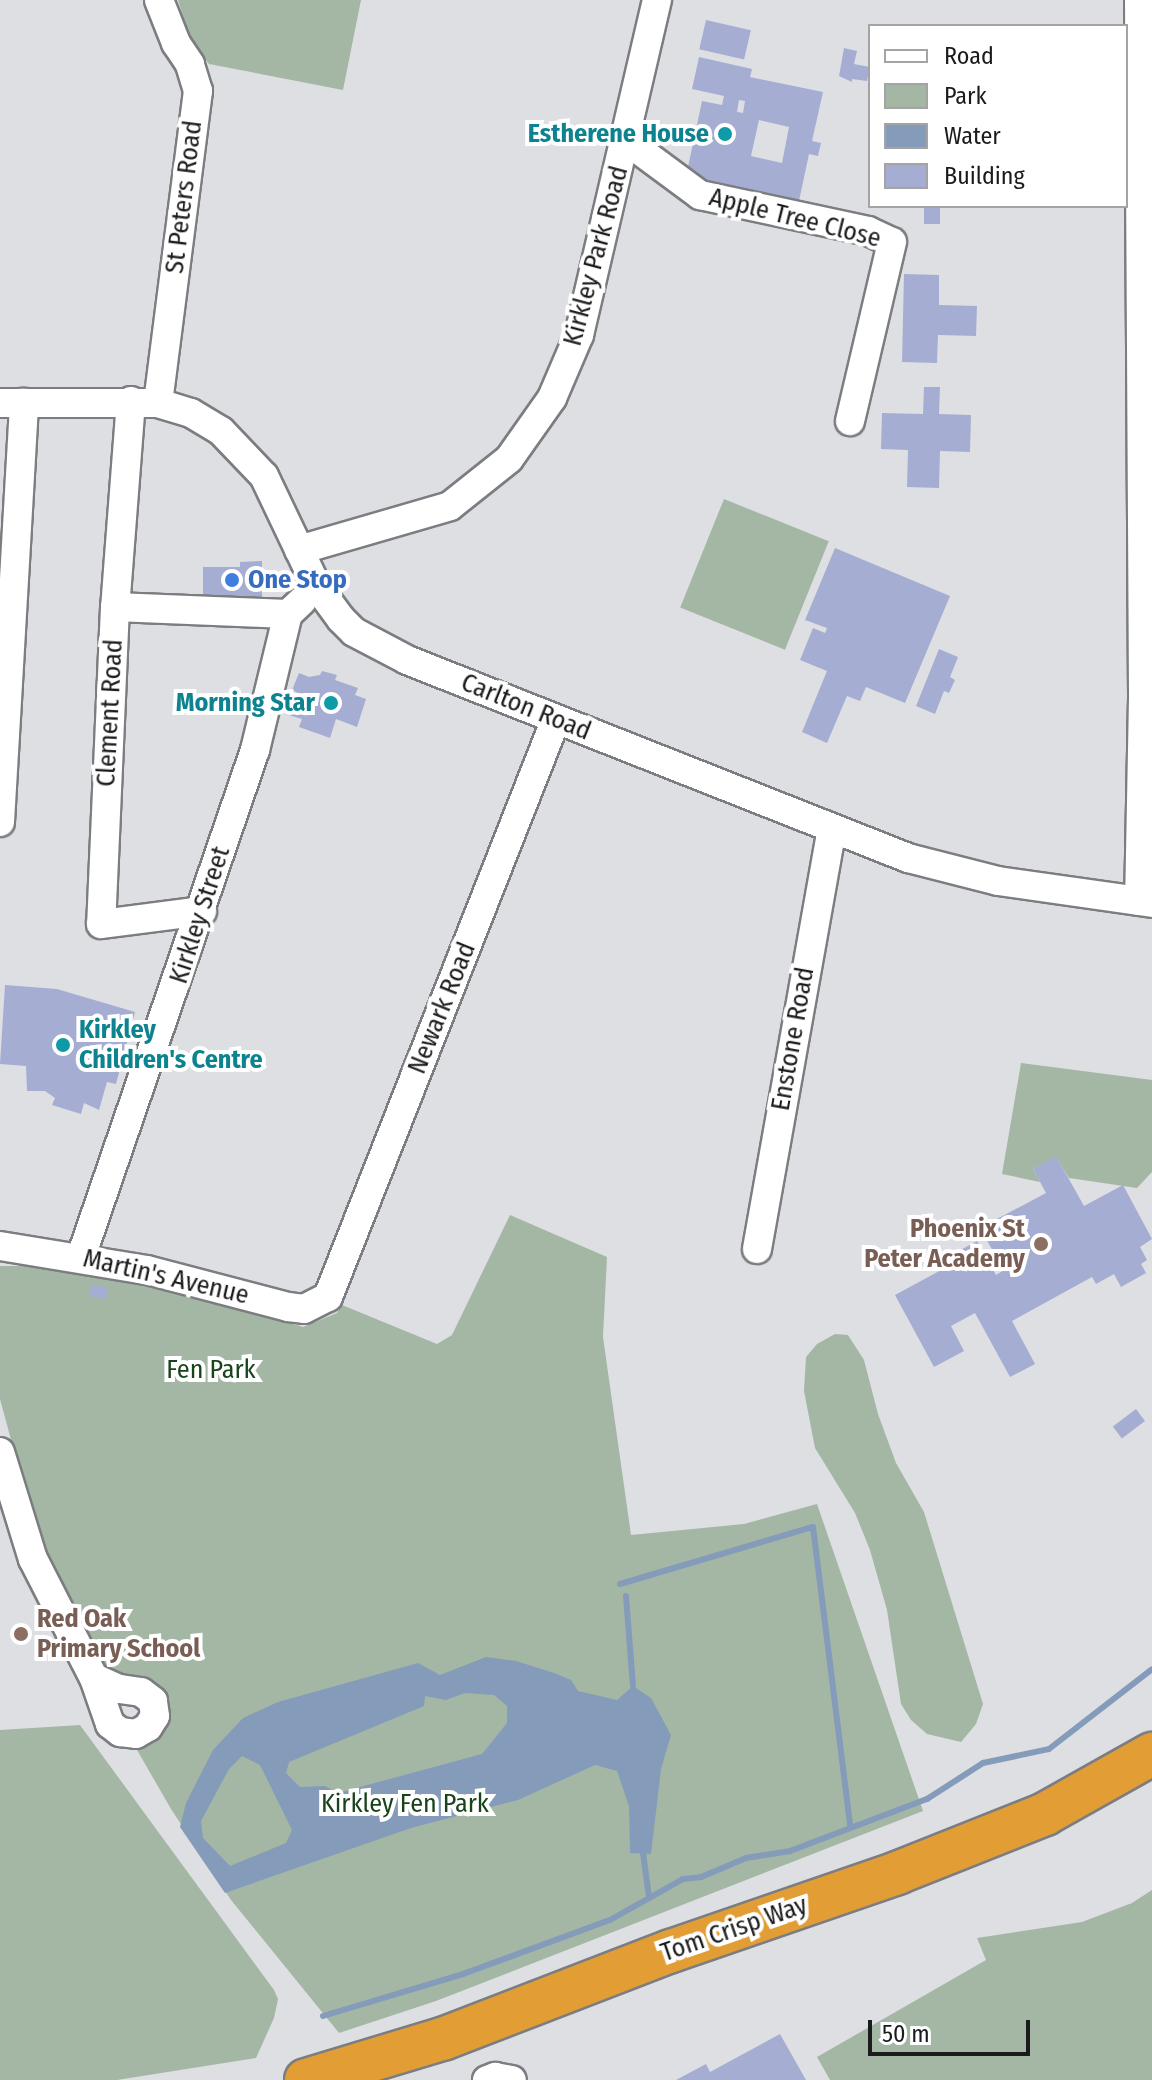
<!DOCTYPE html>
<style>
body{margin:0}
#map{position:relative;width:1152px;height:2080px;overflow:hidden;background:#dedfe3;font-family:"Fira Sans Condensed",sans-serif}
div>[style]{position:absolute}
.green>*{inset:0;background:#a4b7a4;transform-origin:0 0}
.water>*{inset:0;background:#849bba}
.stream>*{height:6px;margin:-3px;padding:0 3px;transform-origin:3px;border-radius:3px;background:#849bba}
.building>*{inset:0;background:#a5aed2;transform-origin:0 0}
.roads{filter:drop-shadow(2px 0 #7c7d81) drop-shadow(-2px 0 #7c7d81) drop-shadow(0 2px #7c7d81) drop-shadow(0 -2px #7c7d81)}
.minor>*{height:28px;margin:-14px;padding:0 14px;transform-origin:14px;border-radius:14px;background:#fff}
.highway>*{height:42px;margin:-21px;padding:0 21px;transform-origin:21px;border-radius:21px;background:#e29e35}
.dots>*{width:22px;height:22px;translate:-50% -50%;box-sizing:border-box;border:4px solid #fff;border-radius:50%}
span{translate:-50% -50%;white-space:nowrap;text-align:center;line-height:1.15;-webkit-text-stroke:8px #fff;paint-order:stroke}
.culture-label{font-size:26px;color:#0d838f;font-weight:700}
.right{translate:-100% -50%;text-align:right}
.left{translate:0 -50%;text-align:left}
.street-label{font-size:26px;color:#1b1b1d}
.shop-label{font-size:26px;color:#366cbe;font-weight:700}
.education-label{font-size:26px;color:#785e54;font-weight:700}
.park-label{font-size:26px;color:#18441c}
.legend{position:absolute;left:868px;top:24px;width:260px;height:184px;box-sizing:border-box;background:#fff;border:2px solid #a4a4a5;margin:0;padding:10px 14px;list-style:none;font-size:24px;color:#1b1b1d}
.legend li{display:flex;align-items:center;gap:16px;height:40px}
.legend b{width:40px;border:2px solid #a4a4a5}
.scale{position:absolute;left:868px;top:2020px;width:162px;height:36px;box-sizing:border-box;border:4px solid #1b1b1d;border-top:0;padding-left:10px;font-size:24px;line-height:28px;white-space:nowrap;color:#1b1b1d;-webkit-text-stroke:6px #fff;paint-order:stroke}
</style>
<div id="map">
<div class="green">
<div style="clip-path:polygon(178px 0,361px 0,343px 90px,209px 64px,191px 42px)"></div>
<div style="left:724px;top:499px;width:113px;height:117px;rotate:22deg"></div>
<div style="clip-path:polygon(1021px 1063px,1152px 1080px,1152px 1172px,1137px 1188px,1069px 1178px,1056px 1157px,1033px 1169px,1040px 1182px,1002px 1174px)"></div>
<div style="clip-path:polygon(510px 1215px,607px 1257px,603px 1337px,631px 1535px,744px 1524px,817px 1504px,923px 1811px,436px 2001px,339px 2033px,231px 1900px,171px 1809px,133px 1743px,164px 1718px,104px 1674px,41px 1551px,0 1399px,0 1266px,60px 1266px,183px 1287px,303px 1327px,337px 1313px,342px 1305px,437px 1344px,452px 1335px)"></div>
<div style="clip-path:polygon(835px 1334px,848px 1335px,864px 1360px,878px 1414px,896px 1463px,924px 1512px,983px 1704px,976px 1724px,961px 1742px,927px 1734px,911px 1720px,901px 1704px,887px 1610px,870px 1550px,855px 1513px,815px 1448px,804px 1391px,806px 1357px,817px 1344px)"></div>
<div style="clip-path:polygon(80px 1725px,274px 1990px,278px 1999px,274px 2018px,256px 2058px,117px 2080px,0 2080px,0 1730px)"></div>
<div style="clip-path:polygon(1152px 1890px,1152px 2080px,830px 2080px,817px 2057px,986px 1960px,977px 1938px,1082px 1922px,1132px 1903px)"></div>
</div>
<div class="water">
<div style="clip-path:polygon(evenodd,486px 1657px,516px 1661px,554px 1673px,571px 1680px,578px 1691px,617px 1700px,633px 1686px,651px 1698px,671px 1735px,661px 1769px,651px 1854px,630px 1853px,629px 1806px,617px 1771px,595px 1765px,518px 1800px,411px 1828px,225px 1893px,180px 1827px,186px 1803px,213px 1750px,243px 1718px,278px 1702px,418px 1663px,440px 1675px,486px 1657px,465px 1693px,494px 1695px,507px 1706px,507px 1723px,482px 1754px,338px 1793px,325px 1786px,300px 1787px,286px 1773px,289px 1762px,424px 1706px,425px 1696px,446px 1700px,465px 1693px,486px 1657px,242px 1756px,260px 1765px,292px 1830px,286px 1843px,230px 1866px,203px 1838px,201px 1821px,229px 1769px,242px 1756px)"></div>
</div>
<div class="stream">
<div style="left:620px;top:1584px;width:201px;rotate:-16.5deg"></div>
<div style="left:813px;top:1527px;width:301px;rotate:82.9deg"></div>
<div style="left:626px;top:1596px;width:90px;rotate:85.6deg"></div>
<div style="left:643px;top:1853px;width:44px;rotate:82.2deg"></div>
<div style="left:323px;top:2016px;width:146px;rotate:-16.7deg"></div>
<div style="left:463px;top:1974px;width:157px;rotate:-20.2deg"></div>
<div style="left:610px;top:1920px;width:84px;rotate:-29.3deg"></div>
<div style="left:683px;top:1879px;width:18px;rotate:-6deg"></div>
<div style="left:701px;top:1877px;width:49px;rotate:-22.9deg"></div>
<div style="left:746px;top:1858px;width:45px;rotate:-9deg"></div>
<div style="left:790px;top:1851px;width:147px;rotate:-20.8deg"></div>
<div style="left:927px;top:1799px;width:67px;rotate:-32.7deg"></div>
<div style="left:983px;top:1763px;width:67px;rotate:-12deg"></div>
<div style="left:1049px;top:1749px;width:130px;rotate:-37.8deg"></div>
</div>
<div class="building">
<div style="left:706px;top:20px;width:46px;height:30px;rotate:13deg"></div>
<div style="clip-path:polygon(844px 48px,857px 51px,854px 64px,870px 67px,867px 81px,852px 79px,852px 82px,839px 76px)"></div>
<div style="clip-path:polygon(evenodd,699px 57px,752px 69px,750px 77px,823px 92px,812px 141px,821px 143px,818px 156px,809px 154px,799px 201px,721px 184px,720px 189px,691px 177px,688px 167px,702px 101px,722px 105px,724px 96px,692px 89px,699px 57px,739px 100px,745px 101px,743px 113px,737px 112px,739px 100px,699px 57px,759px 120px,789px 127px,782px 163px,751px 156px,759px 120px)"></div>
<div style="left:924px;top:206px;width:16px;height:18px"></div>
<div style="clip-path:polygon(904px 274px,939px 275px,939px 305px,977px 306px,976px 336px,938px 335px,937px 363px,902px 362px)"></div>
<div style="clip-path:polygon(924px 387px,940px 387px,939px 414px,971px 415px,970px 452px,940px 451px,939px 488px,907px 487px,908px 450px,881px 449px,882px 413px,923px 414px)"></div>
<div style="clip-path:polygon(835px 548px,950px 596px,905px 703px,866px 687px,860px 701px,847px 696px,827px 743px,802px 732px,827px 671px,800px 660px,813px 628px,825px 633px,827px 628px,805px 620px)"></div>
<div style="clip-path:polygon(262px 561px,262px 597px,203px 597px,203px 567px,240px 567px,240px 562px)"></div>
<div style="clip-path:polygon(939px 649px,958px 657px,950px 677px,955px 680px,949px 693px,944px 691px,935px 714px,916px 706px)"></div>
<div style="clip-path:polygon(322px 671px,337px 675px,335px 680px,358px 688px,355px 695px,366px 699px,357px 727px,336px 719px,330px 738px,299px 727px,302px 719px,285px 714px,290px 702px,297px 704px,300px 694px,292px 690px,299px 673px,309px 677px,320px 675px)"></div>
<div style="clip-path:polygon(5px 985px,57px 989px,135px 1012px,116px 1084px,107px 1082px,99px 1110px,84px 1103px,81px 1114px,52px 1105px,55px 1098px,45px 1091px,27px 1091px,26px 1066px,0 1064px)"></div>
<div style="clip-path:polygon(1056px 1156px,1084px 1206px,1123px 1185px,1152px 1239px,1140px 1247px,1147px 1260px,1141px 1264px,1146px 1273px,1121px 1287px,1114px 1274px,1096px 1284px,1092px 1277px,1012px 1321px,1035px 1364px,1010px 1377px,975px 1313px,951px 1326px,964px 1351px,934px 1367px,895px 1295px,943px 1269px,939px 1262px,977px 1241px,996px 1275px,1011px 1266px,1002px 1249px,994px 1253px,980px 1228px,1046px 1193px,1033px 1169px)"></div>
<div style="left:92px;top:1284px;width:17px;height:12px;rotate:13deg"></div>
<div style="left:1136px;top:1409px;width:15px;height:29px;rotate:53deg"></div>
<div style="clip-path:polygon(780px 2034px,806px 2080px,676px 2080px,706px 2064px,710px 2072px)"></div>
</div>
<div class="roads">
<div class="minor">
<div style="left:1139px;top:0;width:698px;rotate:89.67deg"></div>
<div style="left:1143px;top:698px;width:203px;rotate:91.1deg"></div>
<div style="left:627px;top:141px;width:91px;rotate:36.5deg"></div>
<div style="left:700px;top:195px;width:172px;rotate:12.1deg"></div>
<div style="left:868px;top:231px;width:26px;rotate:25deg"></div>
<div style="left:892px;top:242px;width:184px;rotate:103.2deg"></div>
<div style="left:131px;top:401px;width:207px;rotate:94.4deg"></div>
<div style="left:115px;top:607px;width:317px;rotate:92.5deg"></div>
<div style="left:101px;top:924px;width:102px;rotate:-7.3deg"></div>
<div style="left:0;top:403px;width:158px"></div>
<div style="left:158px;top:403px;width:34px;rotate:17deg"></div>
<div style="left:191px;top:413px;width:35px;rotate:31deg"></div>
<div style="left:221px;top:431px;width:62px;rotate:46.3deg"></div>
<div style="left:264px;top:476px;width:121px;rotate:64.5deg"></div>
<div style="left:316px;top:585px;width:42px;rotate:53.7deg"></div>
<div style="left:341px;top:619px;width:18px;rotate:45deg"></div>
<div style="left:354px;top:632px;width:60px;rotate:27.8deg"></div>
<div style="left:407px;top:660px;width:539px;rotate:21.56deg"></div>
<div style="left:908px;top:858px;width:93px;rotate:14.3deg"></div>
<div style="left:998px;top:881px;width:156px;rotate:8.1deg"></div>
<div style="left:158px;top:403px;width:315px;rotate:-82.7deg"></div>
<div style="left:198px;top:91px;width:28px;rotate:-107deg"></div>
<div style="left:190px;top:64px;width:25px;rotate:-124deg"></div>
<div style="left:176px;top:43px;width:46px;rotate:-111.6deg"></div>
<div style="left:299px;top:550px;width:157px;rotate:-16.2deg"></div>
<div style="left:450px;top:506px;width:75px;rotate:-38.5deg"></div>
<div style="left:509px;top:459px;width:75px;rotate:-54.8deg"></div>
<div style="left:552px;top:398px;width:69px;rotate:-66.8deg"></div>
<div style="left:579px;top:335px;width:344px;rotate:-76.9deg"></div>
<div style="left:115px;top:607px;width:173px;rotate:2.3deg"></div>
<div style="left:288px;top:614px;width:19px;rotate:-43deg"></div>
<div style="left:0;top:822px;width:420px;rotate:-86.7deg"></div>
<div style="left:0;top:1246px;width:149px;rotate:9.3deg"></div>
<div style="left:147px;top:1270px;width:146px;rotate:14.7deg"></div>
<div style="left:288px;top:1307px;width:16px;rotate:7deg"></div>
<div style="left:304px;top:1309px;width:27px;rotate:-27deg"></div>
<div style="left:328px;top:1297px;width:621px;rotate:-68.47deg"></div>
<div style="left:757px;top:1249px;width:426px;rotate:-79.9deg"></div>
<div style="left:81px;top:1257px;width:536px;rotate:-71.06deg"></div>
<div style="left:255px;top:750px;width:140px;rotate:-76.4deg"></div>
<div style="left:0;top:1452px;width:112px;rotate:72.9deg"></div>
<div style="left:33px;top:1559px;width:134px;rotate:62.9deg"></div>
<div style="left:94px;top:1678px;width:49px;rotate:70.8deg"></div>
<div style="left:110px;top:1724px;width:13px;rotate:39deg"></div>
<div style="left:120px;top:1732px;width:16px;rotate:7deg"></div>
<div style="left:136px;top:1734px;width:14px;rotate:-30deg"></div>
<div style="left:148px;top:1727px;width:13px;rotate:-58deg"></div>
<div style="left:155px;top:1716px;width:15px;rotate:-98deg"></div>
<div style="left:153px;top:1701px;width:15px;rotate:-143deg"></div>
<div style="left:141px;top:1692px;width:22px;rotate:-172deg"></div>
<div style="left:119px;top:1689px;width:27px;rotate:-156deg"></div>
<div style="left:487px;top:2080px;width:9px;rotate:-21deg"></div>
<div style="left:495px;top:2077px;width:17px;rotate:10deg"></div>
</div>
<div class="highway">
<div style="left:306px;top:2080px;width:145px;rotate:-16.8deg"></div>
<div style="left:445px;top:2038px;width:242px;rotate:-21.1deg"></div>
<div style="left:671px;top:1951px;width:239px;rotate:-19deg"></div>
<div style="left:897px;top:1873px;width:159px;rotate:-21.7deg"></div>
<div style="left:1045px;top:1814px;width:123px;rotate:-29.3deg"></div>
</div>
</div>
<div class="dots">
<div style="left:725px;top:134px;background:#0f9aa8"></div>
<div style="left:232px;top:580px;background:#3f7fe0"></div>
<div style="left:331px;top:703px;background:#0f9aa8"></div>
<div style="left:63px;top:1045px;background:#0f9aa8"></div>
<div style="left:1041px;top:1244px;background:#8d6e63"></div>
<div style="left:21px;top:1634px;background:#8d6e63"></div>
</div>
<div class="culture-label">
<span class="right" style="left:709px;top:134px">Estherene House</span>
<span class="right" style="left:315px;top:703px">Morning Star</span>
<span class="left" style="left:79px;top:1045px">Kirkley<br>Children's Centre</span>
</div>
<div class="street-label">
<span style="left:184px;top:197px;rotate:-83deg">St Peters Road</span>
<span style="left:795px;top:218px;rotate:14deg">Apple Tree Close</span>
<span style="left:596px;top:256px;rotate:-75deg">Kirkley Park Road</span>
<span style="left:526px;top:707px;rotate:22deg">Carlton Road</span>
<span style="left:110px;top:713px;rotate:-87deg">Clement Road</span>
<span style="left:200px;top:915px;rotate:-72deg">Kirkley Street</span>
<span style="left:442px;top:1008px;rotate:-68deg">Newark Road</span>
<span style="left:793px;top:1039px;rotate:-80deg">Enstone Road</span>
<span style="left:166px;top:1277px;rotate:13deg">Martin's Avenue</span>
<span style="left:734px;top:1929px;rotate:-19deg">Tom Crisp Way</span>
</div>
<div class="shop-label">
<span class="left" style="left:248px;top:580px">One Stop</span>
</div>
<div class="education-label">
<span class="right" style="left:1025px;top:1244px">Phoenix St<br>Peter Academy</span>
<span class="left" style="left:37px;top:1634px">Red Oak<br>Primary School</span>
</div>
<div class="park-label">
<span style="left:211px;top:1370px">Fen Park</span>
<span style="left:405px;top:1804px">Kirkley Fen Park</span>
</div>
<ul class="legend">
<li><b style="height:10px;background:#fff"></b>Road</li>
<li><b style="height:22px;background:#a4b7a4"></b>Park</li>
<li><b style="height:22px;background:#849bba"></b>Water</li>
<li><b style="height:22px;background:#a5aed2"></b>Building</li>
</ul>
<div class="scale">50 m</div>
</div>
